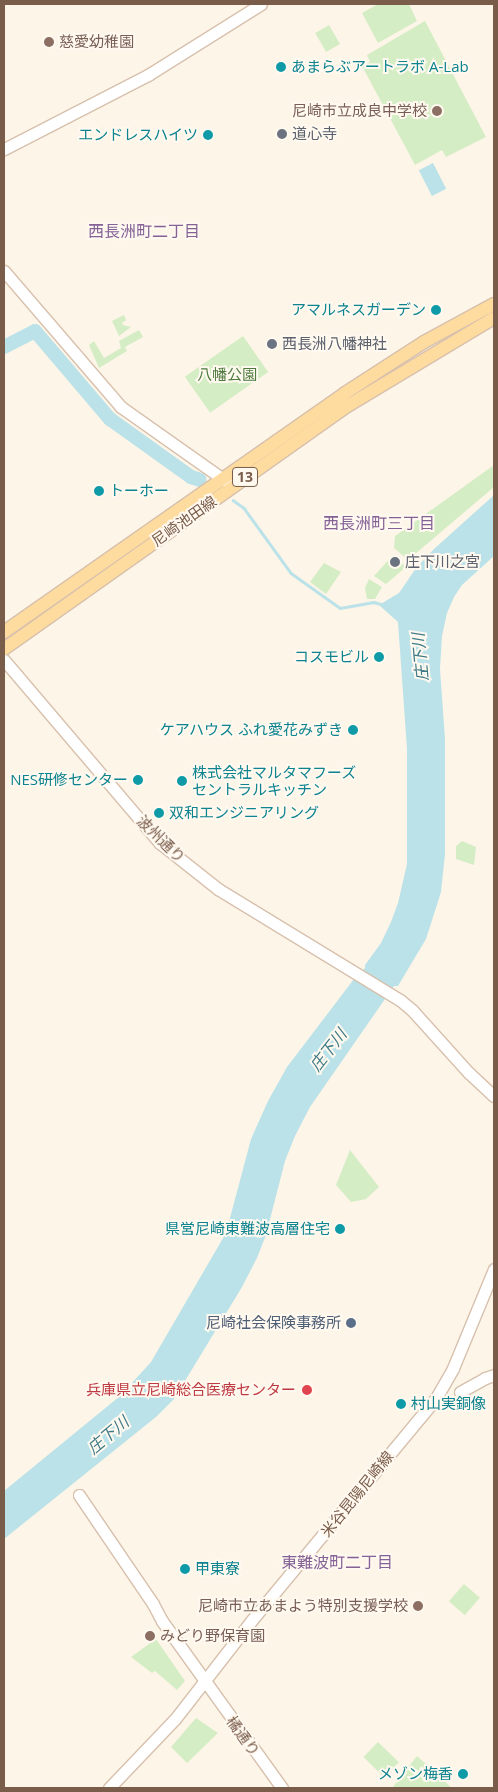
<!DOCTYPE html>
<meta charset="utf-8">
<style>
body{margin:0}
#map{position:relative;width:498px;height:1792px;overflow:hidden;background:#fdf5e8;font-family:"Open Sans","Noto Sans JP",sans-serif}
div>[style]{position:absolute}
.green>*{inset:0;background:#d5edc5;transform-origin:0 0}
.water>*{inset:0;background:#bbe2e9;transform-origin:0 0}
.stream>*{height:2.5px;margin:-1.25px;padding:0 1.25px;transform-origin:1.25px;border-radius:1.25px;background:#bbe2e9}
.river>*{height:14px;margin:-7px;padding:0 7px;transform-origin:7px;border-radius:7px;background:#bbe2e9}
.roads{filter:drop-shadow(1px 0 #d7c0ac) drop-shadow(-1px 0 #d7c0ac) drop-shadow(0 1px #d7c0ac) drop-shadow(0 -1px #d7c0ac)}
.secondary>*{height:11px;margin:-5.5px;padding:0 5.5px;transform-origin:5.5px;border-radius:5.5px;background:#fff}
.primary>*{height:12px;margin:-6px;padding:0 6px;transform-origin:6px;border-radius:6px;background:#fedc9f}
.dots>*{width:14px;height:14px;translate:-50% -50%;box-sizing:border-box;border:2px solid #fff9f0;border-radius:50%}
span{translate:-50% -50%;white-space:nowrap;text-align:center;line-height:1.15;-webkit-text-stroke:4px #fff9f0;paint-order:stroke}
.shield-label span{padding:1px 4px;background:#fff9f0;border:1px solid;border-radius:4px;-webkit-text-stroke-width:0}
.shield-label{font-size:14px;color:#7a5c4a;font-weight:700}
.education-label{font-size:15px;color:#785e54}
.left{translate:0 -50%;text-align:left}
.right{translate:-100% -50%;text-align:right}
.culture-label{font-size:15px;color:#0d838f}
.worship-label{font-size:15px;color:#5b616d}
.park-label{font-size:15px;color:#4f7a3e}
.street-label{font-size:15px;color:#7a5c4a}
.service-label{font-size:15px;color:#4e5e75}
.health-label{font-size:15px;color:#be3a42}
.neighbourhood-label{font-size:16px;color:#856296}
.water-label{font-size:16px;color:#3f7a87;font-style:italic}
.frame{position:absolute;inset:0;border:5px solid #7a5c4a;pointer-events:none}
</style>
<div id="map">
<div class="green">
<div style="clip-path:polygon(378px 4px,409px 4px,417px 21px,378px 43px,362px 13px)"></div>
<div style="clip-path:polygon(425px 21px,486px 137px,446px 157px,442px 150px,415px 165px,362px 66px,370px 62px,367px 55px)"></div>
<div style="left:329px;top:25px;width:22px;height:16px;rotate:60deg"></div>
<div style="clip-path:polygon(124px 315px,126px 320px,122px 323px,123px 325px,131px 327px,119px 336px,112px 321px)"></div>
<div style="clip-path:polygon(139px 330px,143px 337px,125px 347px,127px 351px,99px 368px,89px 345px,94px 341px,104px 358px,121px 348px,119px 341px)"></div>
<div style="left:243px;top:336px;width:44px;height:71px;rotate:55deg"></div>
<div style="clip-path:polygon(494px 465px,494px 487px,408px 560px,394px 548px,395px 536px)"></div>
<div style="clip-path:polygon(393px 555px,406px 567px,386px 584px,374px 576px)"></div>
<div style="clip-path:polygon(324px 563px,341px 572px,326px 594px,310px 582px)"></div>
<div style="clip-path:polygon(369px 579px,382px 587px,375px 599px,367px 599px,365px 588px)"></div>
<div style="clip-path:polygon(462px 841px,476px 847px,474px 865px,456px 859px,456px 846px)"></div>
<div style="clip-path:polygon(350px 1150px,379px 1187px,366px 1199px,351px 1202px,336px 1185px)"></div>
<div style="left:464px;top:1584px;width:21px;height:23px;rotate:41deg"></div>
<div style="clip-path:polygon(156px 1639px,185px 1681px,177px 1690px,155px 1671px,152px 1673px,131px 1657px)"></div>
<div style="clip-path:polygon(196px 1718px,218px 1733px,187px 1763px,171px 1747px)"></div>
<div style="left:378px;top:1742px;width:29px;height:21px;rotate:44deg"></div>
<div style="clip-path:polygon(417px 1756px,452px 1788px,394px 1788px,393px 1787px)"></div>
</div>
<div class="water">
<div style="left:433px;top:163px;width:29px;height:16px;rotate:63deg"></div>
<div style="clip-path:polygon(494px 495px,494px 556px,462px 585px,454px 597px,447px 613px,442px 636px,440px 669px,445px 739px,445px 854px,441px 892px,426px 939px,398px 986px,394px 986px,310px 1107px,295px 1136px,285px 1161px,266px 1235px,257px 1258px,242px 1287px,174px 1399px,156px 1417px,4px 1539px,4px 1491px,120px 1396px,151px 1362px,226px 1233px,251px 1139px,268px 1101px,287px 1067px,354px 979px,365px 968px,365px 965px,381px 943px,391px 922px,398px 903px,407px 864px,407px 749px,398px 622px,379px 605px,399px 593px,416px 568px,434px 549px)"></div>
</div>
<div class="stream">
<div style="left:233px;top:500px;width:14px;rotate:36deg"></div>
<div style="left:244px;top:508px;width:80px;rotate:54.1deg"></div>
<div style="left:291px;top:573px;width:60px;rotate:35.5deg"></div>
<div style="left:340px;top:608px;width:34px;rotate:-10deg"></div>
<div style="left:373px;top:602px;width:8px;rotate:14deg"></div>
</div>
<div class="river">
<div style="left:4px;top:347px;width:35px;rotate:-27deg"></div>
<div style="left:35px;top:331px;width:116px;rotate:49.6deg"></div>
<div style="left:110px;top:419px;width:100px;rotate:35.6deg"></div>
<div style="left:191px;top:477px;width:9px;rotate:18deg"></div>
</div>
<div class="roads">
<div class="secondary">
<div style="left:4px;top:149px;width:162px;rotate:-27.2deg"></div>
<div style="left:148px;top:75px;width:133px;rotate:-32.1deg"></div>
<div style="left:4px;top:271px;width:179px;rotate:49.3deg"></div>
<div style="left:121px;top:407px;width:133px;rotate:35.2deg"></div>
<div style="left:4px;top:660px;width:240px;rotate:49.6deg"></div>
<div style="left:160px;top:843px;width:74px;rotate:38.4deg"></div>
<div style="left:218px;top:889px;width:213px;rotate:31.4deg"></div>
<div style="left:400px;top:1000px;width:16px;rotate:40deg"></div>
<div style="left:412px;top:1010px;width:85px;rotate:47.9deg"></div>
<div style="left:469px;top:1073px;width:34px;rotate:43deg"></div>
<div style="left:460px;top:1392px;width:29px;rotate:-29deg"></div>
<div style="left:485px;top:1378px;width:9px;rotate:-18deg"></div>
<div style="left:79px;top:1495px;width:132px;rotate:55.8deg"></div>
<div style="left:153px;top:1604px;width:19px;rotate:62deg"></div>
<div style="left:162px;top:1621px;width:206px;rotate:54.3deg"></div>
<div style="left:109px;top:1788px;width:95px;rotate:-46.3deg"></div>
<div style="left:175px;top:1719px;width:124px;rotate:-52.2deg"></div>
<div style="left:251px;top:1621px;width:290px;rotate:-50.3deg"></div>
<div style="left:436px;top:1398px;width:34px;rotate:-60deg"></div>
<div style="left:453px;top:1368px;width:107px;rotate:-67.5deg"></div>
</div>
<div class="primary">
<div style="left:4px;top:632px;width:416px;rotate:-35deg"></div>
<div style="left:345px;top:393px;width:94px;rotate:-32.8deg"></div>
<div style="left:424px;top:342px;width:80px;rotate:-28.5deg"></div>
<div style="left:4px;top:649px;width:423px;rotate:-35.3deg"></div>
<div style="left:349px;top:405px;width:169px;rotate:-31deg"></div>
</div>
</div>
<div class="dots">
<div style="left:49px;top:42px;background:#8d6e63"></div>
<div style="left:281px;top:67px;background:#0f9aa8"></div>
<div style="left:437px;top:111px;background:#8d6e63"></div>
<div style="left:282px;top:134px;background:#6b7280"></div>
<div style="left:208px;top:135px;background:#0f9aa8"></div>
<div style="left:436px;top:310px;background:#0f9aa8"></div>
<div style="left:272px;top:344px;background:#6b7280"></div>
<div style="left:99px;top:491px;background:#0f9aa8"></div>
<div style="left:395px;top:562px;background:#6b7280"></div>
<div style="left:379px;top:657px;background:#0f9aa8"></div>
<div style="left:353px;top:730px;background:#0f9aa8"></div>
<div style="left:138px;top:780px;background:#0f9aa8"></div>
<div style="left:182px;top:781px;background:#0f9aa8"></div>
<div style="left:159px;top:813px;background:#0f9aa8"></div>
<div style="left:340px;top:1229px;background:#0f9aa8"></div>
<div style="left:351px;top:1323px;background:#5c6f8a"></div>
<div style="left:307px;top:1390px;background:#e0444e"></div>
<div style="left:401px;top:1404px;background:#0f9aa8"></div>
<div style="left:185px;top:1569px;background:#0f9aa8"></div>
<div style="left:418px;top:1606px;background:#8d6e63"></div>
<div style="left:150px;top:1636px;background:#8d6e63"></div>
<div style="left:463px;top:1774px;background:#0f9aa8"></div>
</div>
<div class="shield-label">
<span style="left:245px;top:477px">13</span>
</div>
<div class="education-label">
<span class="left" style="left:59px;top:42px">慈愛幼稚園</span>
<span class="right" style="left:427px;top:111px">尼崎市立成良中学校</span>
<span class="right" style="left:408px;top:1606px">尼崎市立あまよう特別支援学校</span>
<span class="left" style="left:160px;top:1636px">みどり野保育園</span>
</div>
<div class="culture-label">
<span class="left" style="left:291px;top:67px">あまらぶアートラボ A-Lab</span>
<span class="right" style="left:198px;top:135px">エンドレスハイツ</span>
<span class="right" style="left:426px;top:310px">アマルネスガーデン</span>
<span class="left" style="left:109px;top:491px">トーホー</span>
<span class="right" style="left:369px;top:657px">コスモビル</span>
<span class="right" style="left:343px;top:730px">ケアハウス ふれ愛花みずき</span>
<span class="left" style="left:192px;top:781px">株式会社マルタマフーズ<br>セントラルキッチン</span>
<span class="right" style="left:128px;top:780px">NES研修センター</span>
<span class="left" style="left:169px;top:813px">双和エンジニアリング</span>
<span class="right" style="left:330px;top:1229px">県営尼崎東難波高層住宅</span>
<span class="left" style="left:411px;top:1404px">村山実銅像</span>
<span class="left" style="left:195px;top:1569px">甲東寮</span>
<span class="right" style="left:453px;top:1774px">メゾン梅香</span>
</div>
<div class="worship-label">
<span class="left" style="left:292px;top:134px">道心寺</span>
<span class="left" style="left:282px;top:344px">西長洲八幡神社</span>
<span class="left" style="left:405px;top:562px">庄下川之宮</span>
</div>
<div class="park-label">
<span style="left:227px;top:375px">八幡公園</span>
</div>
<div class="street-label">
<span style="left:184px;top:521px;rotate:-35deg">尼崎池田線</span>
<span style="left:161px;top:839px;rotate:44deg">波州通り</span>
<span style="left:357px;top:1494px;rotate:-51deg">米谷昆陽尼崎線</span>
<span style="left:243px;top:1736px;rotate:54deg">橘通り</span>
</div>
<div class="service-label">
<span class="right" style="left:341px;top:1323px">尼崎社会保険事務所</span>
</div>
<div class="health-label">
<span class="right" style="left:296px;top:1390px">兵庫県立尼崎総合医療センター</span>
</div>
<div class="neighbourhood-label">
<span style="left:144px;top:231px">西長洲町二丁目</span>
<span style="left:379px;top:523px">西長洲町三丁目</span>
<span style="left:337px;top:1562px">東難波町二丁目</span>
</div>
<div class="water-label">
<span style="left:420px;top:657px;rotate:-95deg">庄下川</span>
<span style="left:328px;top:1050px;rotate:-52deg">庄下川</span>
<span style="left:108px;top:1435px;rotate:-40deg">庄下川</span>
</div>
<div class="frame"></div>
</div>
